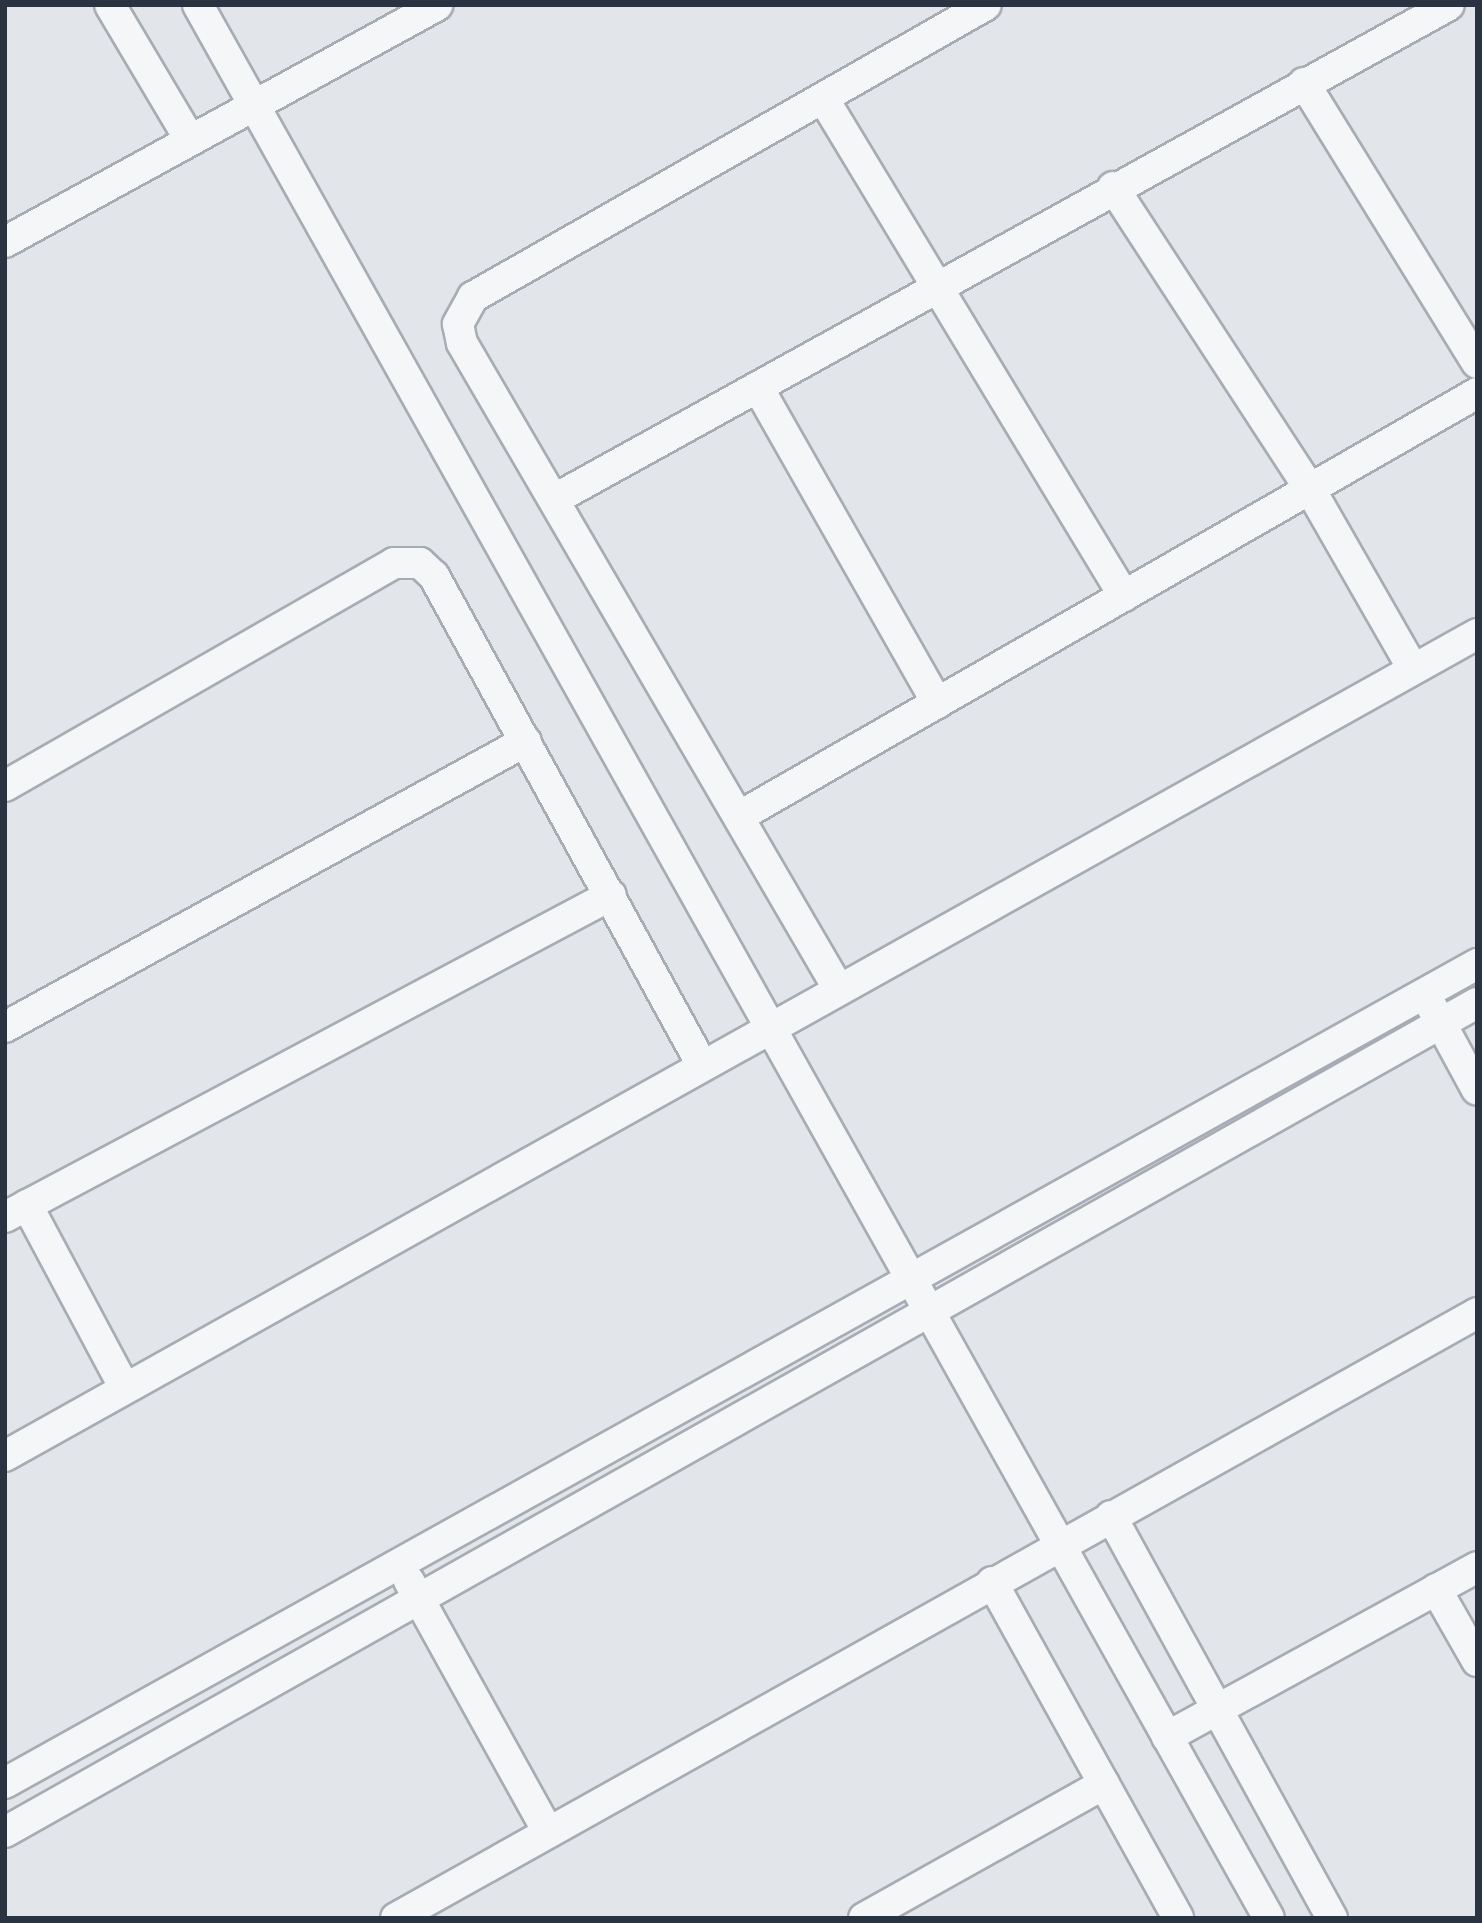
<!DOCTYPE html>
<style>
body{margin:0}
#map{position:relative;width:1482px;height:1923px;overflow:hidden;background:#e2e5ea;font-family:Roboto,sans-serif}
div>[style]{position:absolute}
.roads{filter:drop-shadow(2px 0 #a7acb4) drop-shadow(-2px 0 #a7acb4) drop-shadow(0 2px #a7acb4) drop-shadow(0 -2px #a7acb4)}
.minor>*{height:30px;margin:-15px;padding:0 15px;transform-origin:15px;border-radius:15px;background:#f4f6f8}
span{translate:-50% -50%;white-space:nowrap;text-align:center;line-height:1.15;-webkit-text-stroke:5px #f1f4f7;paint-order:stroke}
.frame{position:absolute;inset:0;border:7px solid #2a3342;pointer-events:none}
</style>
<div id="map">
<div class="roads">
<div class="minor">
<div style="left:110px;top:5px;width:157px;rotate:59.3deg"></div>
<div style="left:198px;top:5px;width:2192px;rotate:60.76deg"></div>
<div style="left:1304px;top:83px;width:329px;rotate:58.3deg"></div>
<div style="left:823px;top:98px;width:582px;rotate:58.85deg"></div>
<div style="left:1113px;top:187px;width:361px;rotate:56.9deg"></div>
<div style="left:1310px;top:489px;width:207px;rotate:60.2deg"></div>
<div style="left:5px;top:242px;width:493px;rotate:-28.7deg"></div>
<div style="left:760px;top:391px;width:359px;rotate:60.4deg"></div>
<div style="left:555px;top:499px;width:1021px;rotate:-28.92deg"></div>
<div style="left:5px;top:786px;width:448px;rotate:-29.8deg"></div>
<div style="left:394px;top:563px;width:26px"></div>
<div style="left:420px;top:563px;width:19px;rotate:43deg"></div>
<div style="left:434px;top:576px;width:555px;rotate:61.27deg"></div>
<div style="left:740px;top:816px;width:850px;rotate:-29.85deg"></div>
<div style="left:838px;top:988px;width:747px;rotate:-120.24deg"></div>
<div style="left:462px;top:343px;width:19px;rotate:-102deg"></div>
<div style="left:458px;top:324px;width:31px;rotate:-61deg"></div>
<div style="left:473px;top:297px;width:590px;rotate:-29.65deg"></div>
<div style="left:1432px;top:1007px;width:94px;rotate:61.5deg"></div>
<div style="left:5px;top:1027px;width:594px;rotate:-28.76deg"></div>
<div style="left:27px;top:1205px;width:206px;rotate:61.9deg"></div>
<div style="left:5px;top:1217px;width:686px;rotate:-27.98deg"></div>
<div style="left:5px;top:1456px;width:1686px;rotate:-29.18deg"></div>
<div style="left:1111px;top:1516px;width:459px;rotate:61.2deg"></div>
<div style="left:409px;top:1581px;width:287px;rotate:61deg"></div>
<div style="left:992px;top:1582px;width:384px;rotate:61deg"></div>
<div style="left:1436px;top:1589px;width:83px;rotate:60.3deg"></div>
<div style="left:1167px;top:1737px;width:354px;rotate:-28.7deg"></div>
<div style="left:5px;top:1783px;width:1685px;rotate:-29.09deg"></div>
<div style="left:5px;top:1832px;width:1689px;rotate:-29.39deg"></div>
<div style="left:396px;top:1918px;width:1239px;rotate:-29.23deg"></div>
<div style="left:864px;top:1918px;width:275px;rotate:-29.2deg"></div>
</div>
</div>
<div class="frame"></div>
</div>
